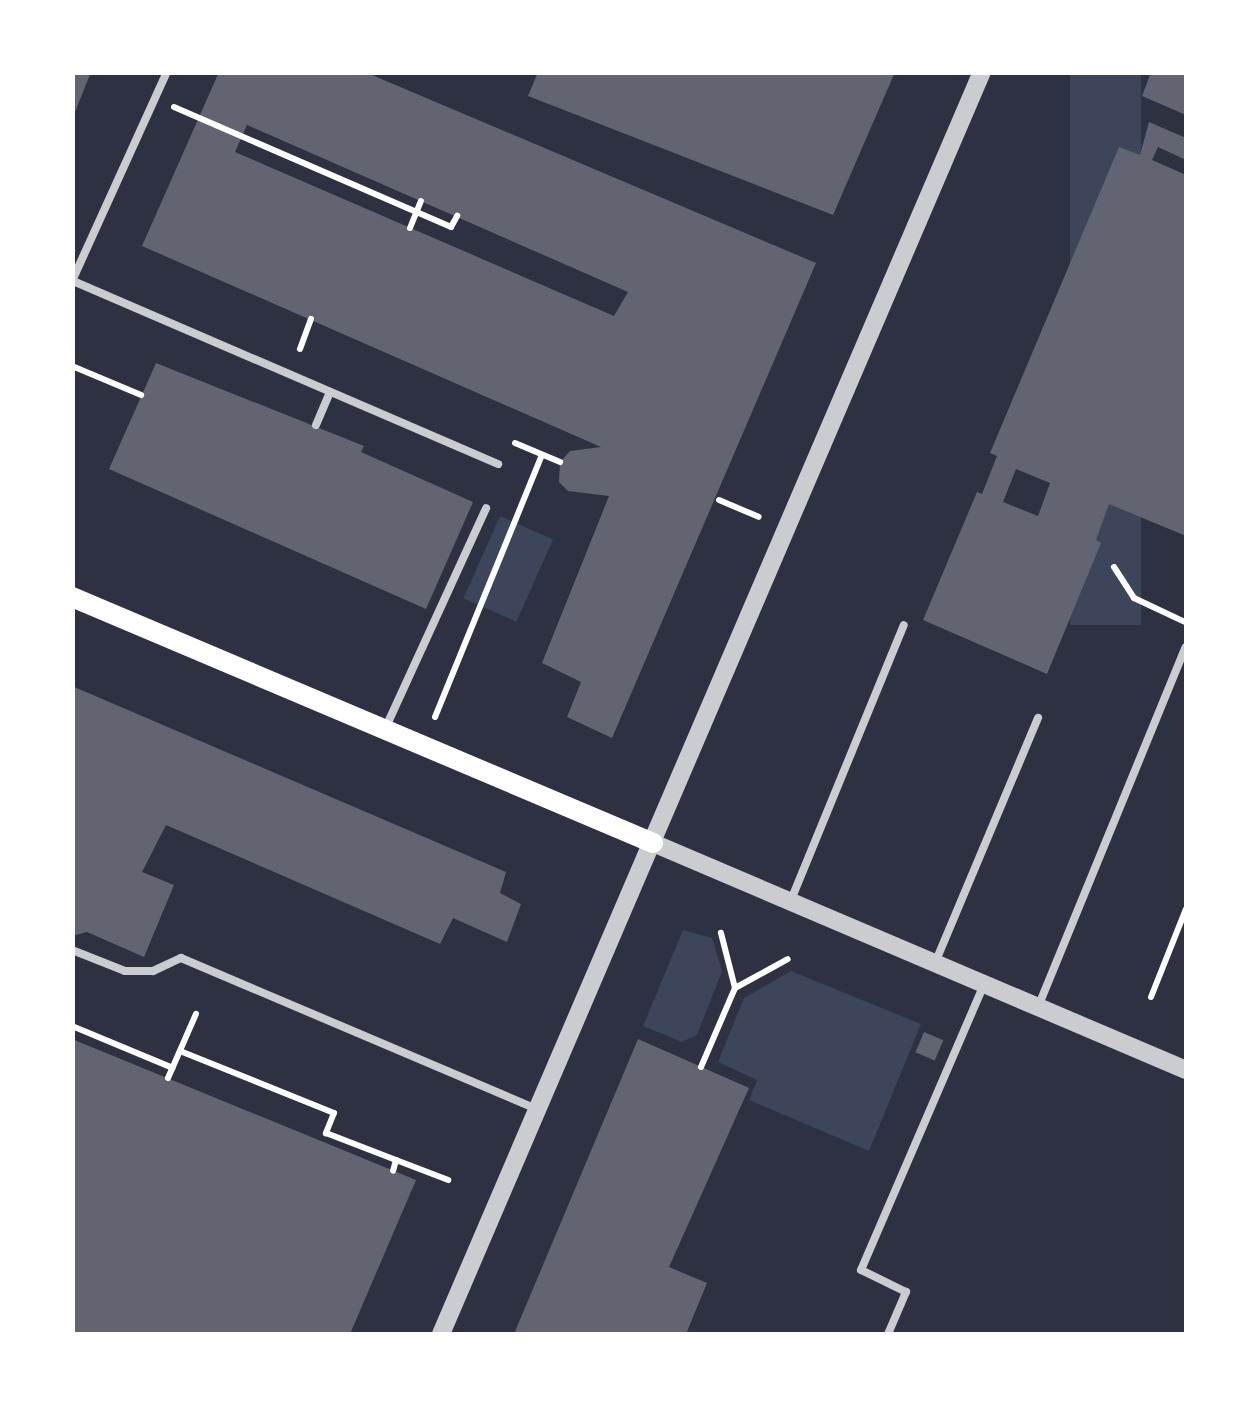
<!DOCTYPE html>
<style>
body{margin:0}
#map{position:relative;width:1259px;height:1407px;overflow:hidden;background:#2d3142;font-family:"Noto Sans",sans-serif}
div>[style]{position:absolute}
.green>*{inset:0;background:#3c4559;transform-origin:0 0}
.building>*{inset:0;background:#626471;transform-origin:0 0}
.path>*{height:6px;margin:-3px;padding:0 3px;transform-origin:3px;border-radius:3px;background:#fff}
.service>*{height:8px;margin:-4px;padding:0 4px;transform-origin:4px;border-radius:4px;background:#caccd0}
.tertiary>*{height:18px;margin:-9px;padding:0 9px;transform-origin:9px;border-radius:9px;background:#caccd0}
.secondary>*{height:20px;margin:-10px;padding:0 10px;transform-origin:10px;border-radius:10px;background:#fff}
span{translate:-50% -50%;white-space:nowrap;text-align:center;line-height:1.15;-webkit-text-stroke:8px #fff;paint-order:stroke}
.frame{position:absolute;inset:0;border:75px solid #fff;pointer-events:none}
</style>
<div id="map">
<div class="green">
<div style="left:1070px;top:73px;width:71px;height:552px"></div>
<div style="left:500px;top:516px;width:58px;height:90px;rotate:24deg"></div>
<div style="clip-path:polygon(683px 930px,712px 938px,722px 971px,697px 1035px,682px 1042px,643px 1026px)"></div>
<div style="clip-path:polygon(791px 971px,921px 1024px,869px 1151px,749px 1100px,757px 1080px,718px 1062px,744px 998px)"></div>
</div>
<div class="building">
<div style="clip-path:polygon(72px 72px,91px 72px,73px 117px,72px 117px)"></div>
<div style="clip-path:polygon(evenodd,219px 72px,365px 72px,816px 263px,612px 738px,567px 717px,581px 682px,542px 663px,609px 496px,568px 491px,559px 482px,560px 462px,570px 451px,601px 447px,142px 246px,219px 72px,247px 125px,628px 292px,614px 316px,235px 152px,247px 125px)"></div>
<div style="clip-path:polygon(538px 72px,895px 72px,833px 215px,528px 96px)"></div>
<div style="clip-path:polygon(1151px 72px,1186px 72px,1186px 115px,1142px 96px)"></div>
<div style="clip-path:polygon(evenodd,1149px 122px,1186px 138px,1186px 160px,1158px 147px,1152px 160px,1186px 175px,1186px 536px,1109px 504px,1096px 540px,1101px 543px,1047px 674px,923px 620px,977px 492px,982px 494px,997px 456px,990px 453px,1119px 147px,1140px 155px,1149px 122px,1016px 469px,1050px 483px,1038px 516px,1003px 502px,1016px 469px)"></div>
<div style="clip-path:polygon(156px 363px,364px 446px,361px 452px,473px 502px,426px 609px,109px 469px)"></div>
<div style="clip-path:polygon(72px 686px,506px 872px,500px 893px,521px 904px,507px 942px,453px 918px,440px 944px,166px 825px,142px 872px,174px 885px,144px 957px,87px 932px,72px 936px)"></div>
<div style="left:924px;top:1032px;width:21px;height:22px;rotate:23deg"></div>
<div style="clip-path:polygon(72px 1039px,416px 1180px,350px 1334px,72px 1334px)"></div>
<div style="clip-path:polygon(638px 1039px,749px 1088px,669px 1267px,707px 1283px,686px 1334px,514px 1334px)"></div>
</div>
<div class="path">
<div style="left:174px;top:107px;width:302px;rotate:23.4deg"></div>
<div style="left:451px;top:227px;width:13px;rotate:-61deg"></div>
<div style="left:410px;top:228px;width:29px;rotate:-68deg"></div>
<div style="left:300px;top:349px;width:32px;rotate:-70deg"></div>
<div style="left:72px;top:366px;width:75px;rotate:22.8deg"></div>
<div style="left:515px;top:443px;width:49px;rotate:22.9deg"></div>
<div style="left:719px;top:500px;width:43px;rotate:23deg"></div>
<div style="left:1114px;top:567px;width:37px;rotate:57deg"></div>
<div style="left:1134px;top:598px;width:56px;rotate:25.2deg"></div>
<div style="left:435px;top:717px;width:283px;rotate:-67.8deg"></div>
<div style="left:735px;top:988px;width:60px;rotate:-28.7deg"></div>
<div style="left:1151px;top:997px;width:95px;rotate:-68.3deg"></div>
<div style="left:72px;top:1026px;width:109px;rotate:22.6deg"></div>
<div style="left:180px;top:1051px;width:166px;rotate:21.9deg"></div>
<div style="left:334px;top:1113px;width:22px;rotate:112deg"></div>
<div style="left:326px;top:1133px;width:75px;rotate:21.1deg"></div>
<div style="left:396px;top:1160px;width:11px;rotate:105deg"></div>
<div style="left:701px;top:1067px;width:86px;rotate:-66.7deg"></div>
<div style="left:735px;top:988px;width:57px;rotate:-104.3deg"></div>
<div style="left:168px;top:1078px;width:70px;rotate:-66.4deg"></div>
<div style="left:396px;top:1160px;width:56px;rotate:21deg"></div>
</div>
<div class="service">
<div style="left:72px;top:281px;width:230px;rotate:-65.6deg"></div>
<div style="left:73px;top:281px;width:463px;rotate:23.3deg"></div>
<div style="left:316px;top:425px;width:36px;rotate:-67deg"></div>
<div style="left:385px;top:729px;width:243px;rotate:-65.4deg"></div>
<div style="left:791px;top:900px;width:297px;rotate:-67.7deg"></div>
<div style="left:72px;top:950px;width:57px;rotate:21.6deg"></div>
<div style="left:125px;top:971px;width:28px"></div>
<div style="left:153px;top:971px;width:31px;rotate:-25deg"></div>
<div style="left:181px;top:958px;width:386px;rotate:23deg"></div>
<div style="left:935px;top:963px;width:266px;rotate:-67.2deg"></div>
<div style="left:1038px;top:1007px;width:389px;rotate:-67.7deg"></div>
<div style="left:888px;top:1334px;width:46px;rotate:-66.8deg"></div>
<div style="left:906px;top:1292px;width:50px;rotate:-153.9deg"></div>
<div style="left:861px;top:1270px;width:311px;rotate:-66.7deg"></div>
</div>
<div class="tertiary">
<div style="left:653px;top:843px;width:579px;rotate:23.07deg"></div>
<div style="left:441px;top:1334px;width:1373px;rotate:-66.8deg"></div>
</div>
<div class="secondary">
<div style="left:72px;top:597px;width:631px;rotate:22.95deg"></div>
</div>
<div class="frame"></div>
</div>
